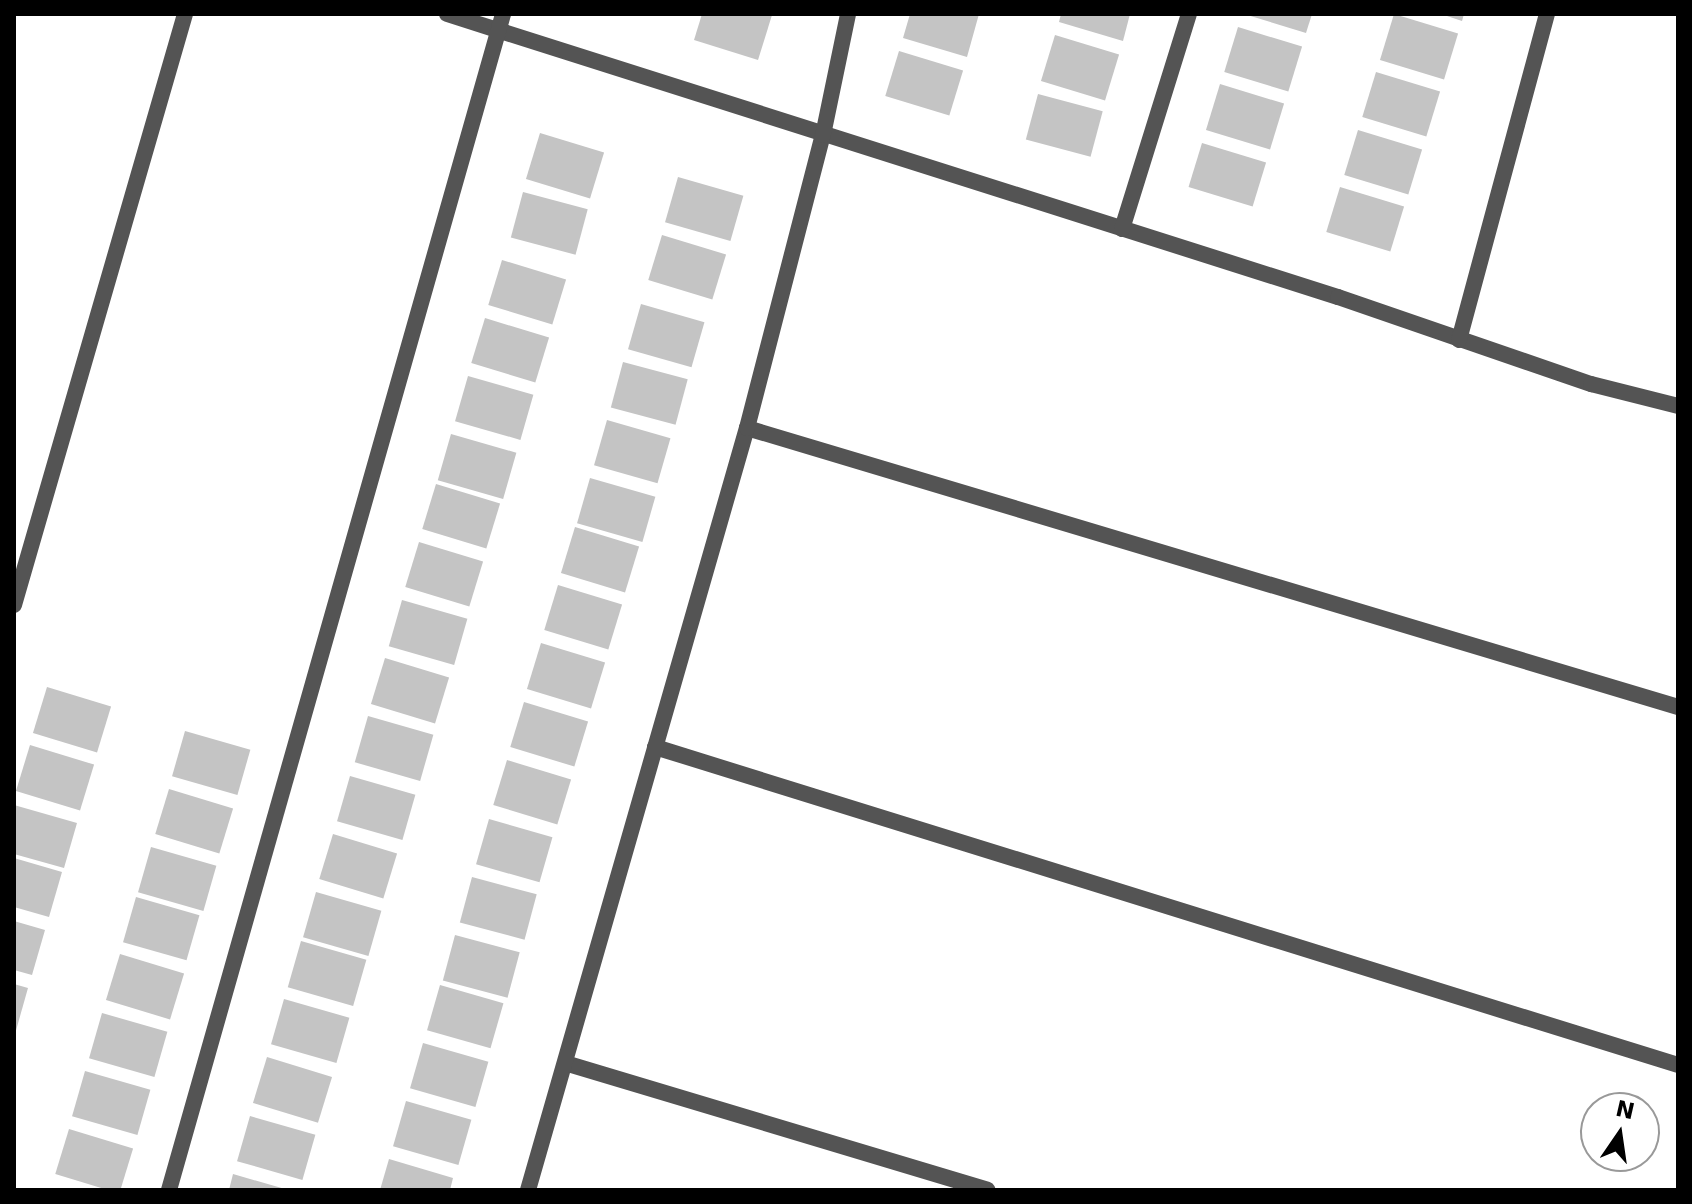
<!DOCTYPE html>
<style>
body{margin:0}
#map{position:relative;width:1692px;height:1204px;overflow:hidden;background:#fff;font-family:"DejaVu Sans",sans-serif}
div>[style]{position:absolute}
.building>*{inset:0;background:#c4c4c4;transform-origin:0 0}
.minor>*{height:16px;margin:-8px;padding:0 8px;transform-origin:8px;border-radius:8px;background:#545454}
span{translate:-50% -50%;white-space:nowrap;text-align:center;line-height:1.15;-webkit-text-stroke:6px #fff;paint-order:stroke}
.frame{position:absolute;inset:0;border:16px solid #000;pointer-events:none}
.north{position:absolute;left:1580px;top:1092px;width:80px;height:80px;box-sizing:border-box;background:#fff;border:2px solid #999;border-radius:50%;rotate:13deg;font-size:22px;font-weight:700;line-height:32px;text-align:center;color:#000}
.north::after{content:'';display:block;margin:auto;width:28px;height:36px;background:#000;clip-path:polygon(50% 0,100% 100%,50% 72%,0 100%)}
</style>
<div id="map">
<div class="building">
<div style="clip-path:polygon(702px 14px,772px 15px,758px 60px,694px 40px)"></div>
<div style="clip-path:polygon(910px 14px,979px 14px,967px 57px,903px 38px)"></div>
<div style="clip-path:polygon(1061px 14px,1130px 14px,1123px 41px,1059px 22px)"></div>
<div style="clip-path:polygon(1244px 14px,1312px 14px,1306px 33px)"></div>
<div style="left:1394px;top:14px;width:67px;height:48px;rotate:17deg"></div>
<div style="clip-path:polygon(1441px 14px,1464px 14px,1462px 21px)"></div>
<div style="left:1238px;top:27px;width:67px;height:47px;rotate:17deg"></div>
<div style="left:1055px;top:35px;width:67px;height:48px;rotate:17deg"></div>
<div style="left:899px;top:51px;width:67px;height:47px;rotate:17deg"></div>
<div style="left:1376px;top:72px;width:67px;height:47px;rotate:17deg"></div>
<div style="left:1220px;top:84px;width:67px;height:48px;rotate:17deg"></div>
<div style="left:1038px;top:94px;width:67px;height:47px;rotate:15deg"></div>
<div style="left:1358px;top:130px;width:67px;height:47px;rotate:17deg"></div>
<div style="left:540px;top:133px;width:67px;height:48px;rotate:17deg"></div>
<div style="left:1202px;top:143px;width:67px;height:46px;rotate:17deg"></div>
<div style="left:678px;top:177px;width:68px;height:47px;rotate:16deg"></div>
<div style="left:1340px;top:187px;width:67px;height:47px;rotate:17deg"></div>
<div style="left:523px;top:192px;width:67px;height:47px;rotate:15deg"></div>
<div style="left:662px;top:235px;width:67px;height:47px;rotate:17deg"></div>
<div style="left:502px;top:260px;width:67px;height:47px;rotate:17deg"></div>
<div style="left:641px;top:304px;width:66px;height:47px;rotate:16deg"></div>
<div style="left:485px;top:318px;width:67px;height:47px;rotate:17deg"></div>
<div style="left:623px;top:362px;width:67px;height:47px;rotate:15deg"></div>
<div style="left:468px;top:376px;width:68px;height:47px;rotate:16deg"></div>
<div style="left:607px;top:420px;width:66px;height:47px;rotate:16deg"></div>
<div style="left:451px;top:434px;width:68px;height:48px;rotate:16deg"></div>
<div style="left:590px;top:478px;width:68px;height:47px;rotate:16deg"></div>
<div style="left:436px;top:484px;width:67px;height:47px;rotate:17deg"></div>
<div style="left:575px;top:527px;width:67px;height:48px;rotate:17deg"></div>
<div style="left:419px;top:542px;width:67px;height:47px;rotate:17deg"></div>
<div style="left:558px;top:585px;width:67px;height:47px;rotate:17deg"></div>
<div style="left:402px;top:600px;width:68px;height:48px;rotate:16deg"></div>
<div style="left:541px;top:643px;width:67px;height:48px;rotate:17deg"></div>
<div style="left:385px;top:658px;width:67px;height:48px;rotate:17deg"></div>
<div style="left:47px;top:687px;width:67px;height:48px;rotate:17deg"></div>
<div style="left:524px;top:702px;width:67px;height:47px;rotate:17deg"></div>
<div style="left:368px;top:716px;width:68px;height:48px;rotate:16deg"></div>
<div style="left:185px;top:731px;width:68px;height:47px;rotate:16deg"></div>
<div style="left:30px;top:745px;width:67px;height:48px;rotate:17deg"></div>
<div style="left:507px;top:760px;width:67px;height:47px;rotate:17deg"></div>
<div style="left:350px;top:776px;width:68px;height:47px;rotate:16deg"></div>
<div style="left:169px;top:789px;width:67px;height:47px;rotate:17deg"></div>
<div style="clip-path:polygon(14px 805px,77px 823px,64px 868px,14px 854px)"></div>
<div style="left:489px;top:819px;width:66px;height:47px;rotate:16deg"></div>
<div style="left:333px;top:834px;width:67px;height:47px;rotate:17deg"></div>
<div style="left:151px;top:847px;width:68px;height:47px;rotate:16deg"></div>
<div style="clip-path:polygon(14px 858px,62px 872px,49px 917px,14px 907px)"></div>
<div style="left:472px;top:877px;width:67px;height:47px;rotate:15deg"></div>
<div style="left:316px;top:892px;width:68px;height:47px;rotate:16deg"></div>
<div style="left:136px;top:897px;width:66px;height:47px;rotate:16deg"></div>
<div style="clip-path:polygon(14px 921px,45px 930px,32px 975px,14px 970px)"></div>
<div style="left:455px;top:935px;width:67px;height:47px;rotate:15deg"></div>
<div style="left:301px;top:941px;width:68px;height:48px;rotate:16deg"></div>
<div style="left:120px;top:954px;width:67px;height:48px;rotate:17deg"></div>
<div style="clip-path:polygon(14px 984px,28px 988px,15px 1034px,14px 1034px)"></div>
<div style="left:440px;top:985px;width:66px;height:47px;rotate:16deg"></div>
<div style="left:284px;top:999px;width:68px;height:47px;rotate:16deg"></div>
<div style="left:102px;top:1013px;width:68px;height:47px;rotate:16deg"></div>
<div style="left:423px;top:1043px;width:68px;height:47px;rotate:16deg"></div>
<div style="left:267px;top:1057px;width:68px;height:48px;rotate:17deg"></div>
<div style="left:85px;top:1071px;width:68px;height:47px;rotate:16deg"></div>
<div style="left:406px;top:1101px;width:68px;height:47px;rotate:16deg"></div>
<div style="left:250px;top:1116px;width:68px;height:47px;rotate:16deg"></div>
<div style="left:69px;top:1129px;width:67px;height:47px;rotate:17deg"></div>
<div style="clip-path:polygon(389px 1159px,453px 1178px,450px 1190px,380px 1190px)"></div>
<div style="clip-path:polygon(233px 1174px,285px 1189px,285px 1190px,229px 1190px)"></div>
</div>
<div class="minor">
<div style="left:447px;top:14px;width:935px;rotate:17.62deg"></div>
<div style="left:1338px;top:297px;width:268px;rotate:19deg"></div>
<div style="left:1591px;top:384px;width:90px;rotate:14.2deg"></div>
<div style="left:1122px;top:229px;width:225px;rotate:-72.7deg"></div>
<div style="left:1459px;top:340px;width:338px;rotate:-74.9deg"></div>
<div style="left:747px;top:428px;width:972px;rotate:16.68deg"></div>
<div style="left:14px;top:605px;width:615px;rotate:-73.86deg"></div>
<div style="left:655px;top:747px;width:1071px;rotate:17.27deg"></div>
<div style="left:565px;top:1063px;width:441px;rotate:16.7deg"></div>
<div style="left:169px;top:1190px;width:1223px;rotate:-74.14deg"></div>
<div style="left:528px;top:1190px;width:793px;rotate:-73.97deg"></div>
<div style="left:747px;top:428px;width:303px;rotate:-75.5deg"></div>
<div style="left:823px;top:135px;width:124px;rotate:-78.3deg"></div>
</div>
<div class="frame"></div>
<div class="north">N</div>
</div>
